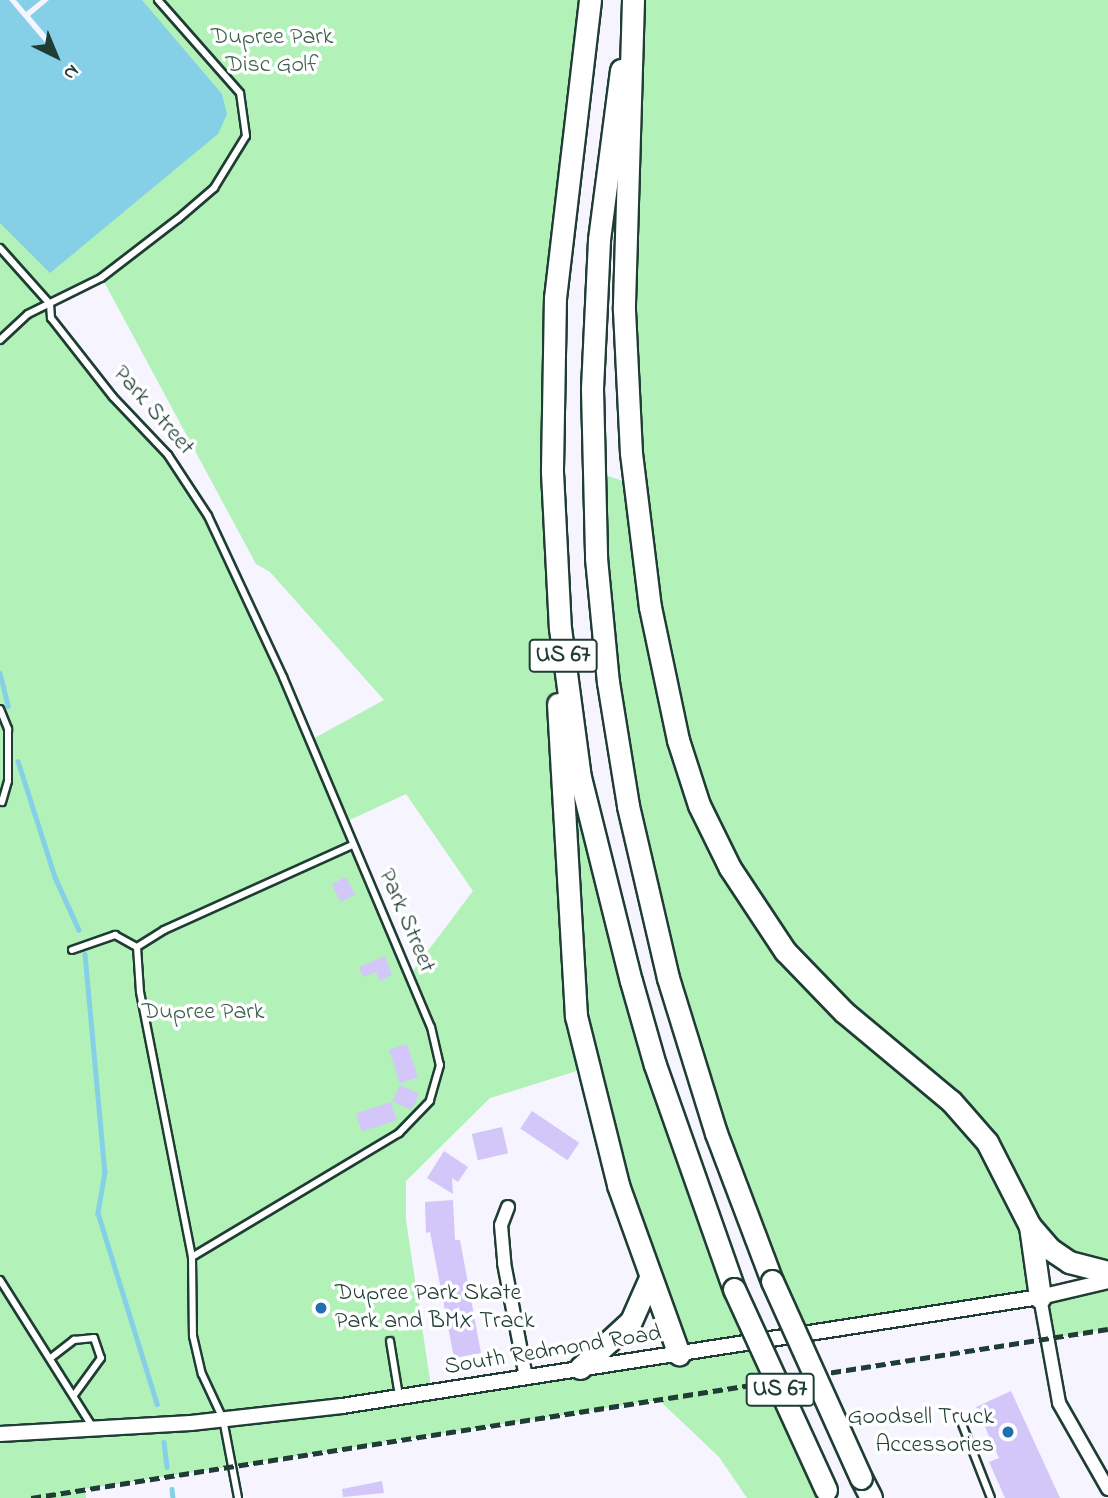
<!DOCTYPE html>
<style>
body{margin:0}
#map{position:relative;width:1108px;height:1498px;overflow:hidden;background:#f6f4fe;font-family:"Indie Flower",sans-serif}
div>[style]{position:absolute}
.green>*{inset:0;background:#b2f1b8}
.water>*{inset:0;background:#86d0e7}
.pier>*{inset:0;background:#f6f4fe}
.stream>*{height:4.5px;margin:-2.25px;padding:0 2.25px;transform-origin:2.25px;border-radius:2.25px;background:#86d0e7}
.building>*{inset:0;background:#d3c7f9;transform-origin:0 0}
.roads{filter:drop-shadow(2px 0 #1f3d34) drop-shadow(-2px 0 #1f3d34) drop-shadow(0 2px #1f3d34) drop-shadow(0 -2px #1f3d34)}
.service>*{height:6px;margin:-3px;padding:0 3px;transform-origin:3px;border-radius:3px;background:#fff}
.minor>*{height:12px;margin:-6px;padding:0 6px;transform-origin:6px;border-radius:6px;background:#fff}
.tertiary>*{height:14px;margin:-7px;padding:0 7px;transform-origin:7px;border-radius:7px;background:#fff}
.motorway>*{height:21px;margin:-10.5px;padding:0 10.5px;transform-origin:10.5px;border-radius:10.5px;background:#fff}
.rail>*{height:4.5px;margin-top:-2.25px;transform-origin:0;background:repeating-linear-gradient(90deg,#1f3d34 0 10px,transparent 0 15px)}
.bridges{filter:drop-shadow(2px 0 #1f3d34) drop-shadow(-2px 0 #1f3d34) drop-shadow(0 2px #1f3d34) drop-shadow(0 -2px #1f3d34)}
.motorway-bridge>*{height:21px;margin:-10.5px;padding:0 10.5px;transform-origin:10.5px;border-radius:10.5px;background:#fff}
.dots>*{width:19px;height:19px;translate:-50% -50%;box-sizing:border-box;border:4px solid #fff;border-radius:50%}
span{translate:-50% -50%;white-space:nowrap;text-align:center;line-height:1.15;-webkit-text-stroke:7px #fff;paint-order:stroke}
.shield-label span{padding:2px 5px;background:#fff;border:2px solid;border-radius:5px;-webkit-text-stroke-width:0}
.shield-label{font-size:23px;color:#1f3d34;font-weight:700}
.park-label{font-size:24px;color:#3c614e}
.street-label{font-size:24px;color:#1f3d34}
.poi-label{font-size:24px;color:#1f3d34}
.left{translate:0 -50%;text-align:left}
.right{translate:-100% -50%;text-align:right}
.north{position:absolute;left:21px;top:21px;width:70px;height:70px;-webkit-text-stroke:5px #fff;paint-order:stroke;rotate:137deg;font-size:19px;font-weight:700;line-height:28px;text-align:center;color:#1f3d34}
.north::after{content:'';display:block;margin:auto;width:24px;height:32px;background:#1f3d34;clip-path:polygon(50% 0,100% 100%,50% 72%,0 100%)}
</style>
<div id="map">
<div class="green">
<div style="clip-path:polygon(evenodd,0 0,590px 0,552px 392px,580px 777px,697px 1188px,830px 1498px,747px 1498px,719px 1457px,659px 1400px,85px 1489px,86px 1498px,0 1498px,0 0,102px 278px,256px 564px,270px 572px,384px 700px,309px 741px,240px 577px,208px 516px,168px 455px,113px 397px,51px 318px,50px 304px,102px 278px,0 0,406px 794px,473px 891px,409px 976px,343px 823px,406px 794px,0 0,586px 1068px,678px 1354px,432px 1393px,406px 1220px,406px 1181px,490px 1098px,586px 1068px)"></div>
<div style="clip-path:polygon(634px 0,1108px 0,1108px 1272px,1090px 1269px,1031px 1227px,1040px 1297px,1108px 1281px,1108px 1329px,1046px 1339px,1040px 1298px,794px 1333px,772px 1281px,642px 871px,592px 471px,633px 484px)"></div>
</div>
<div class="water">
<div style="clip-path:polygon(0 0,142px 0,222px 94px,227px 114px,218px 134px,50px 273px,0 223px)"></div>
</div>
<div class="pier">
<div style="clip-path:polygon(9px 0,16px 0,26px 12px,41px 0,49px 0,30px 16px,52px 42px,48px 46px)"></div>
</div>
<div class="stream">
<div style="left:0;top:673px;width:34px;rotate:76deg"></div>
<div style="left:18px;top:761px;width:122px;rotate:72.3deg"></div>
<div style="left:55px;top:877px;width:58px;rotate:65.6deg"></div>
<div style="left:85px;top:954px;width:219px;rotate:84.8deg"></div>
<div style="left:105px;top:1172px;width:42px;rotate:99.7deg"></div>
<div style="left:98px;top:1213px;width:200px;rotate:72.8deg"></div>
<div style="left:164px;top:1442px;width:25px;rotate:83deg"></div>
<div style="left:172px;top:1489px;width:9px;rotate:84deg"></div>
</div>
<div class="building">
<div style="left:346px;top:877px;width:20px;height:16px;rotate:63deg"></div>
<div style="clip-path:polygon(385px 956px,392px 975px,380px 981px,376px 972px,363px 977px,359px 967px)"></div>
<div style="left:407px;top:1044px;width:35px;height:19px;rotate:72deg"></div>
<div style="left:400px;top:1085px;width:21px;height:18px;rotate:25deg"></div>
<div style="left:391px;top:1102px;width:19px;height:37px;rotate:72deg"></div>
<div style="left:532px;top:1111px;width:57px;height:21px;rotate:34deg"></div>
<div style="left:502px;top:1127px;width:27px;height:31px;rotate:77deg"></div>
<div style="clip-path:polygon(444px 1151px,468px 1167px,458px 1182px,452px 1178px,453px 1194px,427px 1178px)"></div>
<div style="clip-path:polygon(453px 1200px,455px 1240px,460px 1240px,481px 1353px,454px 1358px,430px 1232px,426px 1233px,425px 1202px)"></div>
<div style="clip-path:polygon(1011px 1391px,1060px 1498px,1005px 1498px,989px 1462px,999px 1458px,976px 1407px)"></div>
<div style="clip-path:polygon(382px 1481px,384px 1493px,343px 1497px,342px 1489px)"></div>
</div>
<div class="roads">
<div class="service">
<div style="left:0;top:248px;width:75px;rotate:48.2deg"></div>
<div style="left:50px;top:304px;width:14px;rotate:86deg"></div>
<div style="left:51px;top:318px;width:100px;rotate:51.9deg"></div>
<div style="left:113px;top:397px;width:80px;rotate:46.5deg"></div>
<div style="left:168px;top:455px;width:73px;rotate:56.7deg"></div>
<div style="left:208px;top:516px;width:178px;rotate:65deg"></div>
<div style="left:283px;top:677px;width:380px;rotate:67.1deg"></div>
<div style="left:431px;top:1027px;width:39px;rotate:77deg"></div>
<div style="left:440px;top:1065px;width:37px;rotate:106deg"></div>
<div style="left:430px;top:1101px;width:45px;rotate:134.1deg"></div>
<div style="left:399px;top:1133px;width:241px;rotate:149.1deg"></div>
<div style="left:192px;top:1257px;width:79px;rotate:89.3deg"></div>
<div style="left:193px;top:1336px;width:39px;rotate:77deg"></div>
<div style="left:202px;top:1374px;width:50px;rotate:65deg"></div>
<div style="left:223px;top:1419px;width:80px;rotate:79.2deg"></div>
<div style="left:0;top:340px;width:38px;rotate:-43deg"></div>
<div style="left:28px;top:314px;width:81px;rotate:-26.3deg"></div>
<div style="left:101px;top:278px;width:97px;rotate:-37.5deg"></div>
<div style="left:178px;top:219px;width:48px;rotate:-40.7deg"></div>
<div style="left:214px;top:188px;width:61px;rotate:-58.4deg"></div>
<div style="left:246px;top:136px;width:43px;rotate:-97.9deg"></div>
<div style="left:240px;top:93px;width:124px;rotate:-131.4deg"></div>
<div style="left:0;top:709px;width:22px;rotate:68deg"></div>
<div style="left:8px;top:729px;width:52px;rotate:90deg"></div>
<div style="left:8px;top:781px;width:22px;rotate:106deg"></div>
<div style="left:72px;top:950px;width:46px;rotate:-19.2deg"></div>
<div style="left:115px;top:935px;width:25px;rotate:29deg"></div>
<div style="left:192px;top:1257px;width:270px;rotate:-101.1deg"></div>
<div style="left:140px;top:992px;width:45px;rotate:-93.8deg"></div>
<div style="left:137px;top:947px;width:32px;rotate:-32deg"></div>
<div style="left:164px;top:930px;width:206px;rotate:-24.3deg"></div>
<div style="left:0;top:1280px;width:173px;rotate:57.8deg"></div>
<div style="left:390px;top:1341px;width:56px;rotate:80.7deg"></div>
<div style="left:52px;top:1357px;width:28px;rotate:-38deg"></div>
<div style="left:74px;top:1340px;width:20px;rotate:-6deg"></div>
<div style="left:94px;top:1338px;width:21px;rotate:71deg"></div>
<div style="left:101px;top:1358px;width:46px;rotate:126.1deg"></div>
<div style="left:962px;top:1424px;width:79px;rotate:68.6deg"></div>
</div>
<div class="minor">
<div style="left:508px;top:1207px;width:19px;rotate:111deg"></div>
<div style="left:501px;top:1225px;width:38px;rotate:85deg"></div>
<div style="left:504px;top:1263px;width:116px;rotate:79.1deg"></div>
<div style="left:1040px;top:1297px;width:108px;rotate:79.8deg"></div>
<div style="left:1059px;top:1403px;width:99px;rotate:60.3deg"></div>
</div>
<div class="tertiary">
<div style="left:0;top:1434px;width:191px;rotate:-3.3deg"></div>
<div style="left:191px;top:1423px;width:152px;rotate:-6.4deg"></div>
<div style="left:342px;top:1406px;width:706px;rotate:-8.88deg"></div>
<div style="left:1040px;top:1297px;width:70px;rotate:-13.2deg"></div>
</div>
<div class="motorway">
<div style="left:590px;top:0;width:299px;rotate:96.7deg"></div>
<div style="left:555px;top:297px;width:175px;rotate:91deg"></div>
<div style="left:552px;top:472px;width:156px;rotate:87.1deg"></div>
<div style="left:560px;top:628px;width:150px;rotate:82.4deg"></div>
<div style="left:580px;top:777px;width:210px;rotate:76deg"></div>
<div style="left:631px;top:981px;width:87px;rotate:74.1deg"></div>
<div style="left:655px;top:1065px;width:238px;rotate:70.6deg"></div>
<div style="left:633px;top:0;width:310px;rotate:91.7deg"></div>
<div style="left:624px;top:310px;width:143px;rotate:87.2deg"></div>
<div style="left:631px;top:453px;width:155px;rotate:83deg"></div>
<div style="left:650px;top:607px;width:136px;rotate:78.1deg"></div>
<div style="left:678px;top:740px;width:68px;rotate:72.1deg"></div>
<div style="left:699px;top:805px;width:70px;rotate:63.8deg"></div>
<div style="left:730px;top:868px;width:100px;rotate:56.5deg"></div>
<div style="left:785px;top:951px;width:85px;rotate:46deg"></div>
<div style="left:844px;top:1012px;width:139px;rotate:39.8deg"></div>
<div style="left:951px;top:1101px;width:55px;rotate:48.7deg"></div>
<div style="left:987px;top:1142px;width:94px;rotate:62.9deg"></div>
<div style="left:1030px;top:1226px;width:72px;rotate:82deg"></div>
<div style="left:621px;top:70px;width:171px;rotate:97.4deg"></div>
<div style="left:599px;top:240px;width:149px;rotate:92.7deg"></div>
<div style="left:592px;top:389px;width:169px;rotate:88.6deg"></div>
<div style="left:596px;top:558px;width:125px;rotate:84.5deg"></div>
<div style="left:608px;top:682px;width:126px;rotate:80.8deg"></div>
<div style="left:628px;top:806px;width:177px;rotate:76.9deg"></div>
<div style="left:668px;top:978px;width:162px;rotate:72.8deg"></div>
<div style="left:716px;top:1133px;width:158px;rotate:69.3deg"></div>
<div style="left:558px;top:704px;width:313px;rotate:86.7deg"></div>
<div style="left:576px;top:1016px;width:174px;rotate:76deg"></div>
<div style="left:618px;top:1185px;width:180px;rotate:70.2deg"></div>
<div style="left:1030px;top:1226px;width:30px;rotate:49deg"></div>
<div style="left:1050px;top:1249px;width:23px;rotate:34deg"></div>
<div style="left:1069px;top:1262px;width:40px;rotate:14.4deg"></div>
<div style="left:580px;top:1368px;width:69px;rotate:-42.7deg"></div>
<div style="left:631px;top:1321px;width:47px;rotate:-66.2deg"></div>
<div style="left:861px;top:1478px;width:22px;rotate:63deg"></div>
</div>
</div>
<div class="rail">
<div style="left:31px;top:1498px;width:1090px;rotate:-8.92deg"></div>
</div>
<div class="bridges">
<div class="motorway-bridge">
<div style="left:772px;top:1281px;width:216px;rotate:65.7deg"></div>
<div style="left:734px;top:1289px;width:221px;rotate:65.4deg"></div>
</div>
</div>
<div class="dots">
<div style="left:321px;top:1308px;background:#1f6fb2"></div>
<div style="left:1008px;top:1432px;background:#1f6fb2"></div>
</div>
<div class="shield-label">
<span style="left:563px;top:656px">US 67</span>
<span style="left:780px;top:1390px">US 67</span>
</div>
<div class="park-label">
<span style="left:272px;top:52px">Dupree Park<br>Disc Golf</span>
<span style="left:203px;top:1013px">Dupree Park</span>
</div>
<div class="street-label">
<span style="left:153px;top:411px;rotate:49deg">Park Street</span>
<span style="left:406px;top:921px;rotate:67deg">Park Street</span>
<span style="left:553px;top:1351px;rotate:-9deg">South Redmond Road</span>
</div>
<div class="poi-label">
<span class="left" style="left:335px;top:1308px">Dupree Park Skate<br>Park and BMX Track</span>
<span class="right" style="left:994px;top:1432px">Goodsell Truck<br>Accessories</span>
</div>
<div class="north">N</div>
</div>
